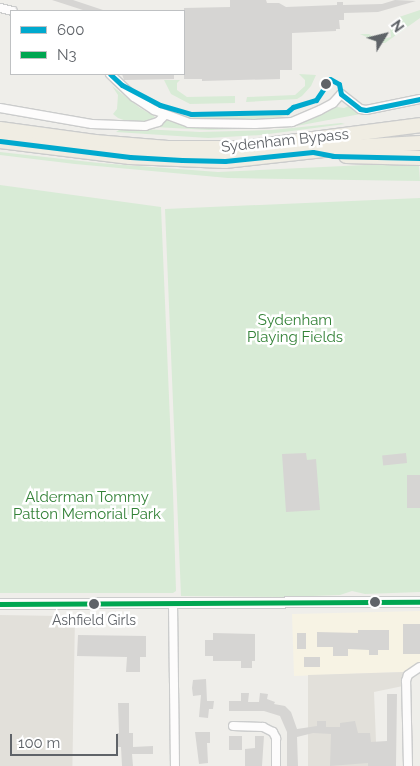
<!DOCTYPE html>
<style>
body{margin:0}
#map{position:relative;width:420px;height:766px;overflow:hidden;background:#efeeea;font-family:Raleway,sans-serif}
div>[style]{position:absolute}
.commercial>*{inset:0;background:#f7f3e4}
.education>*{inset:0;background:#e2e0da;transform-origin:0 0}
.green>*{inset:0;background:#d8ebd6}
.building>*{inset:0;background:#d6d5d3;transform-origin:0 0}
.roads{filter:drop-shadow(1px 0 #cbcccc) drop-shadow(-1px 0 #cbcccc) drop-shadow(0 1px #cbcccc) drop-shadow(0 -1px #cbcccc)}
.street>*{height:8px;margin:-4px;padding:0 4px;transform-origin:4px;border-radius:4px;background:#fdfcfc}
.secondary>*{height:10px;margin:-5px;padding:0 5px;transform-origin:5px;border-radius:5px;background:#fdfcfc}
.highway>*{height:14px;margin:-7px;padding:0 7px;transform-origin:7px;border-radius:7px;background:#f0ede3}
.bus-1>*{height:5px;margin:-2.5px;padding:0 2.5px;transform-origin:2.5px;border-radius:2.5px;background:#00a9ce}
.bus-2>*{height:5px;margin:-2.5px;padding:0 2.5px;transform-origin:2.5px;border-radius:2.5px;background:#00a651}
.dots>*{width:14px;height:14px;translate:-50% -50%;box-sizing:border-box;border:2px solid #fff;border-radius:50%}
span{translate:-50% -50%;white-space:nowrap;text-align:center;line-height:1.15;-webkit-text-stroke:5px #fff;paint-order:stroke}
.bus-label{font-size:14px;color:#5f6368}
.street-label{font-size:15px;color:#5f6368}
.park-label{font-size:15px;color:#348238}
.legend{position:absolute;left:10px;top:10px;width:175px;height:65px;box-sizing:border-box;background:#fff;border:1px solid #bfc1c3;margin:0;padding:6px 9px;list-style:none;font-size:15px;color:#5f6368}
.legend li{display:flex;align-items:center;gap:10px;height:25px}
.legend b{width:25px;border:1px solid #bfc1c3}
.north{position:absolute;left:360px;top:10px;width:50px;height:50px;-webkit-text-stroke:4px #fff;paint-order:stroke;rotate:54deg;font-size:14px;font-weight:700;line-height:20px;text-align:center;color:#5f6368}
.north::after{content:'';display:block;margin:auto;width:18px;height:22px;background:#5f6368;clip-path:polygon(50% 0,100% 100%,50% 72%,0 100%)}
.scale{position:absolute;left:10px;top:734px;width:108px;height:22px;box-sizing:border-box;border:2px solid #5f6368;border-top:0;padding-left:6px;font-size:15px;line-height:18px;white-space:nowrap;color:#5f6368;-webkit-text-stroke:4px #fff;paint-order:stroke}
</style>
<div id="map">
<div class="commercial">
<div style="clip-path:polygon(420px 611px,420px 662px,403px 672px,294px 676px,292px 614px)"></div>
</div>
<div class="education">
<div style="left:0;top:615px;width:75px;height:151px;rotate:1deg"></div>
<div style="clip-path:polygon(403px 672px,403px 686px,374px 692px,377px 766px,308px 766px,308px 675px)"></div>
</div>
<div class="green">
<div style="clip-path:polygon(420px 10px,420px 18px,385px 43px,377px 42px,360px 34px,369px 34px,378px 40px,391px 37px,390px 28px,399px 17px)"></div>
<div style="clip-path:polygon(299px 74px,316px 75px,311px 86px,302px 96px,297px 99px,246px 102px,247px 97px,295px 95px,305px 86px,305px 80px)"></div>
<div style="clip-path:polygon(164px 80px,180px 80px,177px 83px,177px 90px,187px 97px,235px 96px,235px 103px,190px 104px,171px 94px)"></div>
<div style="clip-path:polygon(112px 86px,140px 108px,154px 116px,156px 119px,155px 122px,132px 123px,118px 118px,113px 114px,117px 109px,118px 95px)"></div>
<div style="clip-path:polygon(351px 105px,366px 113px,291px 127px,209px 130px,155px 127px,165px 120px,182px 125px,209px 128px,293px 126px,337px 107px,344px 108px)"></div>
<div style="clip-path:polygon(290px 115px,269px 119px,226px 120px,205px 120px,184px 116px)"></div>
<div style="clip-path:polygon(341px 123px,345px 124px,261px 135px,208px 138px,116px 132px,122px 128px,200px 132px,272px 130px)"></div>
<div style="clip-path:polygon(0 152px,99px 163px,218px 172px,386px 164px,419px 166px,420px 181px,228px 178px,75px 164px,0 155px)"></div>
<div style="clip-path:polygon(0 185px,161px 207px,173px 492px,176px 591px,173px 593px,0 593px)"></div>
<div style="clip-path:polygon(420px 198px,420px 592px,365px 594px,352px 591px,340px 595px,286px 597px,181px 596px,165px 209px)"></div>
</div>
<div class="building">
<div style="clip-path:polygon(52px 0,73px 0,106px 11px,86px 11px)"></div>
<div style="clip-path:polygon(230px 0,266px 0,267px 3px,279px 3px,286px 7px,337px 5px,337px 2px,343px 2px,343px 5px,382px 4px,395px 0,416px 1px,378px 12px,344px 13px,344px 20px,339px 20px,340px 29px,336px 29px,336px 31px,292px 33px,292px 70px,280px 70px,280px 79px,202px 81px,202px 79px,184px 79px,184px 8px,230px 7px)"></div>
<div style="clip-path:polygon(122px 74px,174px 74px,174px 79px,124px 80px)"></div>
<div style="clip-path:polygon(306px 453px,307px 460px,316px 459px,320px 510px,286px 512px,282px 454px)"></div>
<div style="left:406px;top:453px;width:10px;height:24px;rotate:84deg"></div>
<div style="left:407px;top:475px;width:13px;height:33px"></div>
<div style="left:403px;top:624px;width:17px;height:30px"></div>
<div style="clip-path:polygon(358px 630px,389px 630px,389px 650px,378px 650px,378px 655px,369px 655px,369px 650px,348px 649px,348px 656px,333px 656px,333px 647px,317px 647px,317px 632px,358px 633px)"></div>
<div style="clip-path:polygon(213px 633px,255px 634px,255px 661px,252px 661px,252px 668px,241px 668px,241px 661px,213px 661px,213px 656px,205px 656px,205px 640px,213px 640px)"></div>
<div style="left:297px;top:633px;width:9px;height:16px"></div>
<div style="clip-path:polygon(78px 635px,146px 636px,146px 657px,140px 657px,140px 672px,126px 672px,127px 657px,77px 656px)"></div>
<div style="left:304px;top:657px;width:16px;height:10px"></div>
<div style="clip-path:polygon(206px 679px,207px 701px,214px 701px,213px 709px,209px 709px,208px 718px,199px 717px,201px 695px,193px 696px,192px 688px,193px 680px)"></div>
<div style="clip-path:polygon(241px 693px,249px 693px,248px 702px,259px 702px,260px 693px,268px 694px,267px 699px,275px 702px,274px 704px,285px 706px,291px 712px,297px 729px,317px 726px,317px 721px,326px 721px,326px 727px,340px 727px,340px 723px,355px 721px,358px 733px,370px 733px,371px 742px,387px 741px,387px 694px,397px 694px,396px 766px,368px 766px,368px 763px,330px 766px,331px 734px,313px 733px,297px 737px,298px 766px,287px 766px,287px 732px,280px 716px,264px 711px,229px 711px,229px 701px,241px 701px)"></div>
<div style="clip-path:polygon(118px 703px,129px 703px,129px 733px,133px 733px,133px 747px,153px 746px,153px 754px,132px 754px,133px 766px,122px 766px,121px 747px,117px 747px,117px 733px,119px 733px)"></div>
<div style="clip-path:polygon(195px 732px,210px 732px,210px 743px,207px 743px,208px 763px,199px 764px)"></div>
<div style="left:229px;top:736px;width:13px;height:14px"></div>
<div style="clip-path:polygon(255px 736px,264px 736px,262px 766px,245px 766px,245px 749px,255px 748px)"></div>
</div>
<div class="roads">
<div class="street">
<div style="left:0;top:8px;width:13px;rotate:13deg"></div>
<div style="left:110px;top:74px;width:33px;rotate:44deg"></div>
<div style="left:134px;top:97px;width:24px;rotate:33deg"></div>
<div style="left:154px;top:110px;width:37px;rotate:20deg"></div>
<div style="left:189px;top:123px;width:66px;rotate:0.9deg"></div>
<div style="left:255px;top:124px;width:37px;rotate:-3deg"></div>
<div style="left:292px;top:122px;width:30px;rotate:-23deg"></div>
<div style="left:320px;top:110px;width:15px;rotate:-28deg"></div>
<div style="left:333px;top:103px;width:12px;rotate:-48deg"></div>
<div style="left:341px;top:94px;width:24px;rotate:38deg"></div>
<div style="left:360px;top:109px;width:6px;rotate:9deg"></div>
<div style="left:366px;top:110px;width:55px;rotate:-11.5deg"></div>
<div style="left:0;top:108px;width:93px;rotate:9.9deg"></div>
<div style="left:92px;top:124px;width:53px;rotate:2.2deg"></div>
<div style="left:145px;top:126px;width:14px;rotate:-17deg"></div>
<div style="left:158px;top:122px;width:10px;rotate:-45deg"></div>
<div style="left:173px;top:603px;width:163px;rotate:89.3deg"></div>
<div style="left:233px;top:726px;width:30px;rotate:2deg"></div>
<div style="left:263px;top:727px;width:11px;rotate:27deg"></div>
<div style="left:273px;top:732px;width:7px;rotate:63deg"></div>
<div style="left:276px;top:738px;width:28px;rotate:90deg"></div>
<div style="left:408px;top:766px;width:85px;rotate:-91.3deg"></div>
<div style="left:406px;top:681px;width:6px;rotate:-72deg"></div>
<div style="left:408px;top:675px;width:14px;rotate:-34deg"></div>
</div>
<div class="secondary">
<div style="left:0;top:604px;width:420px;rotate:-0.3deg"></div>
</div>
<div class="highway">
<div style="left:0;top:129px;width:96px;rotate:7.8deg"></div>
<div style="left:95px;top:142px;width:73px;rotate:4.7deg"></div>
<div style="left:168px;top:148px;width:76px"></div>
<div style="left:244px;top:148px;width:177px;rotate:-7.4deg"></div>
<div style="left:0;top:141px;width:131px;rotate:7deg"></div>
<div style="left:130px;top:157px;width:95px;rotate:2.4deg"></div>
<div style="left:225px;top:161px;width:126px;rotate:-6.4deg"></div>
<div style="left:350px;top:147px;width:70px;rotate:-3.3deg"></div>
<div style="left:346px;top:156px;width:74px;rotate:1.5deg"></div>
</div>
</div>
<div class="bus-1">
<div style="left:110px;top:74px;width:16px;rotate:43deg"></div>
<div style="left:122px;top:85px;width:43px;rotate:27.8deg"></div>
<div style="left:160px;top:105px;width:32px;rotate:16deg"></div>
<div style="left:191px;top:114px;width:96px;rotate:-1.2deg"></div>
<div style="left:287px;top:112px;width:8px;rotate:-40deg"></div>
<div style="left:293px;top:107px;width:24px;rotate:-17deg"></div>
<div style="left:316px;top:100px;width:25px;rotate:-56deg"></div>
<div style="left:330px;top:79px;width:10px;rotate:29deg"></div>
<div style="left:339px;top:84px;width:10px;rotate:79deg"></div>
<div style="left:341px;top:94px;width:24px;rotate:38deg"></div>
<div style="left:360px;top:109px;width:6px;rotate:9deg"></div>
<div style="left:366px;top:110px;width:55px;rotate:-11.5deg"></div>
<div style="left:0;top:141px;width:131px;rotate:7deg"></div>
<div style="left:130px;top:157px;width:52px;rotate:3.3deg"></div>
<div style="left:182px;top:160px;width:43px;rotate:1.3deg"></div>
<div style="left:225px;top:161px;width:88px;rotate:-5.8deg"></div>
<div style="left:313px;top:152px;width:20px;rotate:11deg"></div>
<div style="left:333px;top:156px;width:87px;rotate:1.3deg"></div>
</div>
<div class="bus-2">
<div style="left:0;top:604px;width:420px;rotate:-0.3deg"></div>
</div>
<div class="dots">
<div style="left:326px;top:84px;background:#5f6368"></div>
<div style="left:375px;top:602px;background:#5f6368"></div>
<div style="left:94px;top:604px;background:#5f6368"></div>
</div>
<div class="bus-label">
<span style="left:94px;top:620px">Ashfield Girls</span>
</div>
<div class="street-label">
<span style="left:285px;top:141px;rotate:-6deg">Sydenham Bypass</span>
</div>
<div class="park-label">
<span style="left:295px;top:329px">Sydenham<br>Playing Fields</span>
<span style="left:87px;top:506px">Alderman Tommy<br>Patton Memorial Park</span>
</div>
<ul class="legend">
<li><b style="height:6px;background:#00a9ce"></b>600</li>
<li><b style="height:6px;background:#00a651"></b>N3</li>
</ul>
<div class="north">N</div>
<div class="scale">100 m</div>
</div>
